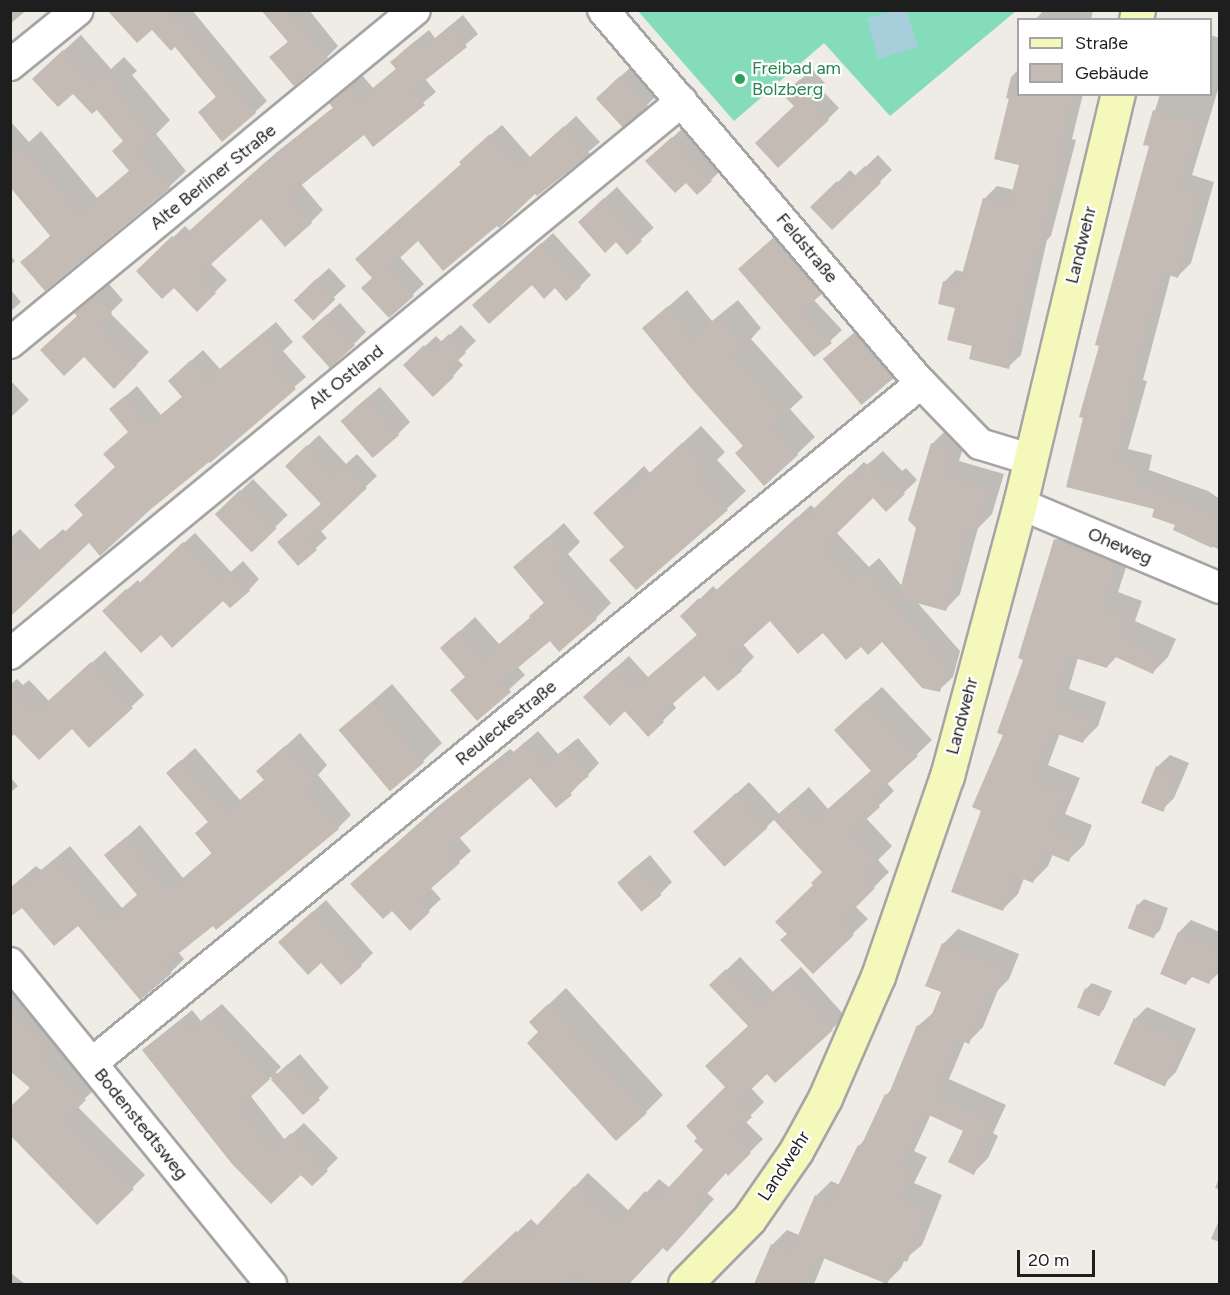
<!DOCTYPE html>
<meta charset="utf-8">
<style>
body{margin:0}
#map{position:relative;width:1230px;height:1295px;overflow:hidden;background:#efebe5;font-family:Figtree,sans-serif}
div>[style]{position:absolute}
.pitch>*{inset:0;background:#85dcbb}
.water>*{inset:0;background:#a6cfdb}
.shadow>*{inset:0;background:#0003;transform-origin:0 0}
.building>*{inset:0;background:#c3bbb4;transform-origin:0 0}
.roads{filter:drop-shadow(2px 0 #a5a5a5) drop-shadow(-2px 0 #a5a5a5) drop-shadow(0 2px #a5a5a5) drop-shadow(0 -2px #a5a5a5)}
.street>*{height:30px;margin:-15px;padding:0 15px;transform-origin:15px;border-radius:15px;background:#fff}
.secondary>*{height:33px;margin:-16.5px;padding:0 16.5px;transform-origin:16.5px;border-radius:16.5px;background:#f4f8ba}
.dots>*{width:16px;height:16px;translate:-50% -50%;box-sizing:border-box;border:3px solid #fff;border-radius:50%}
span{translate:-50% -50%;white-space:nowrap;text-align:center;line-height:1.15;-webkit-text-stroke:4.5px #fff;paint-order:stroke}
.leisure-label{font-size:18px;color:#27864d}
.left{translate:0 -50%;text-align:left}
.street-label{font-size:18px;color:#1e1e1e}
.frame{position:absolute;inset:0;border:12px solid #1e1e1e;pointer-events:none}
.legend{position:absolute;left:1017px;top:18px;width:195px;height:78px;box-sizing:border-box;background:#fff;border:2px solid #a5a5a5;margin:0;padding:8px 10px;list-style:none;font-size:18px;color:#1e1e1e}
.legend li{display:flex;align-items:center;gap:12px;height:30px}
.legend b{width:30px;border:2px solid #a5a5a5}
.scale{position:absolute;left:1017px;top:1250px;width:78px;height:27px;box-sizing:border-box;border:3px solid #1e1e1e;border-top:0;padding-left:8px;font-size:18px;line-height:21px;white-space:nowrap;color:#1e1e1e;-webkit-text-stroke:4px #fff;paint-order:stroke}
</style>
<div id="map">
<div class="pitch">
<div style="clip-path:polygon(638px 11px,1016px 11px,890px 116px,824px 43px,734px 121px)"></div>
</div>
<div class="water">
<div style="clip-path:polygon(894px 11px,907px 11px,918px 47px,878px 59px,867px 18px)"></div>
</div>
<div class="shadow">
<div style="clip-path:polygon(10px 10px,27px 10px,10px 24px)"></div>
<div style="clip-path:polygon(117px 10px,192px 10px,267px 101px,255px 112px,200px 112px,217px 96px,175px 45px,152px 27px)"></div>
<div style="clip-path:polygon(263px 10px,309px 10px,338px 46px,326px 58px,271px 57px,289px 41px)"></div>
<div style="clip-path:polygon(1044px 10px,1062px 12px,1093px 10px,1091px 20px,1035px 20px)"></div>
<div style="clip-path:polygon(463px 15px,478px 34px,425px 79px,436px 92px,373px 144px,364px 133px,301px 184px,323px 210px,311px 222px,261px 217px,210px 263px,227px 280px,197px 310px,174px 285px,138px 271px,185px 226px,190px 231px,277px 152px,334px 107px,331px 103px,362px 75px,373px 88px,397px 68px,392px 62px,404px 50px,429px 30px,435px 38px)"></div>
<div style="clip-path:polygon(81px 35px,111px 69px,124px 57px,137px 71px,132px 75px,170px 120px,156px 134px,186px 171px,169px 187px,22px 262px,51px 235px,10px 185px,10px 121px,29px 142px,41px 131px,97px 198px,130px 170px,124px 140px,97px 108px,51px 62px)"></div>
<div style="clip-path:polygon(1210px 35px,1220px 38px,1220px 83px,1192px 175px,1214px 182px,1191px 263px,1178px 276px,1171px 274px,1143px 380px,1147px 381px,1128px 449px,1152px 455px,1149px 470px,1208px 491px,1220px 499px,1220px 550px,1175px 529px,1177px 524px,1156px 508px,1068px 486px,1151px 145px,1145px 144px,1160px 94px,1210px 94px)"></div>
<div style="clip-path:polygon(633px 65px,659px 93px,647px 105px,610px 86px)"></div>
<div style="clip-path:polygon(812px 69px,825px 83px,820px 88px,839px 108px,828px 119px,795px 106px,796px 84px)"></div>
<div style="clip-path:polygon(1018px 70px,1018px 94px,1083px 94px,1072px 139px,1076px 140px,1051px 236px,1047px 240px,1021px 355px,1008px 367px,974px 345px,944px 282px,956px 270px,964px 272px,985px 198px,997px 186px,1014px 190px,1020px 164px,1010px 99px,1006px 98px,1011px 77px)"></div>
<div style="clip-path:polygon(576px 116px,600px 142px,538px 194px,536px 192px,418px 239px,399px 256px,424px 284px,389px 316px,374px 277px,472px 151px,502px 125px,531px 158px)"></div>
<div style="clip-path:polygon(685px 126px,723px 168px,711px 180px,686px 181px,660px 149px)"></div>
<div style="clip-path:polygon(878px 155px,892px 170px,832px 228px,813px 207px,850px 170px,856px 176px)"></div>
<div style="left:617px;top:187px;width:55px;height:34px;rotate:48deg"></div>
<div style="clip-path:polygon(785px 228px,832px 282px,813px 299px,842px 330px,830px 341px,751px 258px)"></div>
<div style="clip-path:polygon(553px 233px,591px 275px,580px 286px,532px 283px,486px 294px)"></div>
<div style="clip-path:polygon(10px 255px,15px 261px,10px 266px)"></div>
<div style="clip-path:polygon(329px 268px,346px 286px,333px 298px,307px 288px)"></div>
<div style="clip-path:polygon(109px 284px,123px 300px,110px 313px,149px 352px,114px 387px,76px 313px)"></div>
<div style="clip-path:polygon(10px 289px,21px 302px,10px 312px)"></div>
<div style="clip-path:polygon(687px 290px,712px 321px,738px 300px,761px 328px,751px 339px,803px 397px,790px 409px,815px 437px,797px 454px,745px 445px,644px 328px)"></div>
<div style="clip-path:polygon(340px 303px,366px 332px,354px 344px,316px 325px)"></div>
<div style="clip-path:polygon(868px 321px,905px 365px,893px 377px,839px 349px)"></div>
<div style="clip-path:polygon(276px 322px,293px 342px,283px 351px,306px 377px,209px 460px,89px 541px,10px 611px,10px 538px,20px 529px,40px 550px,63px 529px,66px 532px,85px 515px,117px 467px,130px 431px,111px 409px,137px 386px,161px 415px,183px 396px,181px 370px,203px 350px,220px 369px)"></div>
<div style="clip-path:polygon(461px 325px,476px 341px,457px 359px,463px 365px,453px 376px,405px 365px,436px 336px,442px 342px)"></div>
<div style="clip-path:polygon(10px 380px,29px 400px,10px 418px)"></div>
<div style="clip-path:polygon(380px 387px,410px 422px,398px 434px,354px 409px)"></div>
<div style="clip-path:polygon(701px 426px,725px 452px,717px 460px,746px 491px,693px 540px,691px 538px,626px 546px,595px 513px,644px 466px,650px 473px)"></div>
<div style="clip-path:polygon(947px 429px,967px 435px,959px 461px,1004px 474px,992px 514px,978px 528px,960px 594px,946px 609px,916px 601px,960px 651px,953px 677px,939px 690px,882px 640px,861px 645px,823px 631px,770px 618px,742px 643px,754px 657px,741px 670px,719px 689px,705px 674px,672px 702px,676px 708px,648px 735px,598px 684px,629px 656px,648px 677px,698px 634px,696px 603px,713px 586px,717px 590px,811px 505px,815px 509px,864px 462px,867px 465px,883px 451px,902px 471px,906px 468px,917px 480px,886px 510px,873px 496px,836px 532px,869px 567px,879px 558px,902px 586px,917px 528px,932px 444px)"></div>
<div style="clip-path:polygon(319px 435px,346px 464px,357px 454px,377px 476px,320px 530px,327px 538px,298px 564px,322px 503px,287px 466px)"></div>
<div style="left:253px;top:479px;width:50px;height:51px;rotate:46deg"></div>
<div style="clip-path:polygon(564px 523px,580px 542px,568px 554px,611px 603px,596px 618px,550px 639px,517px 666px,525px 675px,477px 719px,466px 676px,442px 648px,475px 617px,499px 644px,531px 617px,545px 602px,515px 567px)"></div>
<div style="clip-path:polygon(1071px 525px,1132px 549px,1118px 592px,1142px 601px,1135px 621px,1176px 639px,1168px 657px,1153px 672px,1117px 656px,1107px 667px,1078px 658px,1069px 689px,1106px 702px,1098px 726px,1083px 741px,1060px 733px,1048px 765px,1080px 778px,1065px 814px,1092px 825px,1084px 845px,1068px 860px,1053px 854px,1048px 866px,1033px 881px,1024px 878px,1018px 894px,1003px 909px,983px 810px,1056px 540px)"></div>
<div style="clip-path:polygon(195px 533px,231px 572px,243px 561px,259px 579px,249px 590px,223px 599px,161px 633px,115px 600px,138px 580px,140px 583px)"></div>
<div style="clip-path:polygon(105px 651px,144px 695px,131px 707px,72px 727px,16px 733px,10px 738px,10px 685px,17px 679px,23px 685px,29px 680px,49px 701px)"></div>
<div style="clip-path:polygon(392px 684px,442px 743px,423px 761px,340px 730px)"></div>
<div style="clip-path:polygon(882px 687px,932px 740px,887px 783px,894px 791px,866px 818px,892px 846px,878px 860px,889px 872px,855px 906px,868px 919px,813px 972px,789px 934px,824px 871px,775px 819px,726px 865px,708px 820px,749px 782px,779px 814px,809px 787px,828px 809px,872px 770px,851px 715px)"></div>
<div style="clip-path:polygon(538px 731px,558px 754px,578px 738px,599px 763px,570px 794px,530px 776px,459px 837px,471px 851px,430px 887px,441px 899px,410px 928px,364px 872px,435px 809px,510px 749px,514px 752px)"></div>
<div style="clip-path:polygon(300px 733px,327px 765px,318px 775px,351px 815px,338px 828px,178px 952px,184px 959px,171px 972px,10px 888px,36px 866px,41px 870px,70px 846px,122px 908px,138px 894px,106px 855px,140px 825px,183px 878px,213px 852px,210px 821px,168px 773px,195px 748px,240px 800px,265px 779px,258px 771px)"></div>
<div style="clip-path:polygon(1170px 755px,1189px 763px,1174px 798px,1162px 810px,1157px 767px)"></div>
<div style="clip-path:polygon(10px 777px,18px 786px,10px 793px)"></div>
<div style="clip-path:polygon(650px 855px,672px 882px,660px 894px,631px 871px)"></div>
<div style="clip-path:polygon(1144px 899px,1168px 908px,1160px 930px,1154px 936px,1138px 905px)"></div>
<div style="clip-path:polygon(326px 900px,373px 953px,361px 965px,293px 930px)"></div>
<div style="clip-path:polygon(1191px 920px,1220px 932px,1220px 972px,1209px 982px,1193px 976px,1186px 983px,1179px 932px)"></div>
<div style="clip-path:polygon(958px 929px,1019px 954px,1009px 979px,998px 990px,983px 1027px,968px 1042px,965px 1041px,949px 1079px,1006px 1105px,993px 1133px,998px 1136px,988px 1158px,973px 1173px,965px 1130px,931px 1114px,914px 1151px,927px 1157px,914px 1183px,942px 1195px,922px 1245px,905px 1259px,901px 1268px,886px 1283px,825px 1257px,814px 1284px,756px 1284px,772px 1245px,787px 1230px,799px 1235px,816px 1196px,831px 1181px,840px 1185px,859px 1146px,866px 1138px,886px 1095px,892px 1089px,918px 1026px,935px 1011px,943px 991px,943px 944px)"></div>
<div style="clip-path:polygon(740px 957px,773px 992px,801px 967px,845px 1016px,832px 1029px,767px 1072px,751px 1088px,764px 1102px,745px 1121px,763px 1139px,728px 1174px,726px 1172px,707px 1193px,714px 1199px,680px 1237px,663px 1246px,629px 1284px,528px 1284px,515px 1272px,502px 1284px,462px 1284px,531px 1219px,538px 1226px,588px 1173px,629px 1211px,659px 1179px,670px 1188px,705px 1150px,749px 1025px,711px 985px)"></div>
<div style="clip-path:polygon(1092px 983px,1112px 991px,1104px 1009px,1099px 1015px,1086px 989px)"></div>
<div style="clip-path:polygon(10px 987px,62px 1033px,54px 1043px,97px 1087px,77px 1106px,145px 1175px,97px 1223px,32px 1088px,10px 1069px)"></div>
<div style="clip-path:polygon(566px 988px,663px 1095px,646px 1112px,540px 1032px,548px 1005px)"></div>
<div style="clip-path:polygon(222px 1004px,281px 1067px,276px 1072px,277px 1074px,300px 1054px,329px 1088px,302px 1114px,271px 1077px,250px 1095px,285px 1140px,304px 1123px,338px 1158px,312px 1184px,144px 1050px,192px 1010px,201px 1021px)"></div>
<div style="clip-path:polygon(1147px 1007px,1196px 1029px,1176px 1072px,1164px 1084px,1135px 1019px)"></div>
<div style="clip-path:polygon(1220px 1176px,1220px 1190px,1215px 1188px)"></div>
<div style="clip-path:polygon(1220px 1218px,1220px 1242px,1211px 1239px)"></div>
<div style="clip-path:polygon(12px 1274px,25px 1284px,10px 1284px)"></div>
</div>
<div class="building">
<div style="clip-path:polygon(107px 10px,173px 10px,168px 15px,174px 22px,178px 19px,256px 113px,222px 142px,198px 112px,216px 97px,175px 47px,171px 51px,152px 30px,137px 43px)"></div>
<div style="clip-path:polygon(261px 10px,288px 10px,328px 58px,294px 86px,269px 57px,288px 42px)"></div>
<div style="clip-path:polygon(450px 26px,467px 47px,413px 90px,425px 105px,373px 147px,364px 135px,289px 195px,312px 223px,285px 247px,261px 219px,199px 275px,216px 293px,197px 312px,174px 288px,162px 299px,136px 271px,172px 236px,177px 242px,263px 164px,333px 108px,329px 103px,350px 86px,360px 99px,396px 69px,390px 62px,416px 41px,422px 49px)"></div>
<div style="clip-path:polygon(63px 50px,94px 84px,107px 72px,121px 88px,117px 93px,154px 138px,139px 151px,170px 188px,45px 291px,20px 262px,51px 237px,10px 187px,10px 158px,23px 146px,80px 213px,130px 172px,112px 151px,123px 141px,97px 110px,92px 114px,73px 94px,58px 107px,32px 79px)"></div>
<div style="left:620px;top:76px;width:41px;height:33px;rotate:47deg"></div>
<div style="clip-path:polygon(800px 79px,815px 95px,810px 100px,829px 120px,778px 168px,755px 143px,794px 106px,783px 95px)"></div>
<div style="clip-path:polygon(1010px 94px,1074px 94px,1060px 151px,1064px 152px,1039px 250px,1036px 249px,1009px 369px,969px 359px,972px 346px,947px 340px,955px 308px,938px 304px,943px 281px,959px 285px,983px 198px,1009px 204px,1019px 165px,994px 159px)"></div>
<div style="clip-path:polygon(1153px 110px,1192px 121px,1199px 126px,1181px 189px,1201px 195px,1178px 278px,1163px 273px,1130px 393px,1135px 395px,1115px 462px,1140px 468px,1136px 483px,1196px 505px,1195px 507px,1220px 519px,1220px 534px,1212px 548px,1173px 530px,1175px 525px,1152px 517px,1154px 509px,1066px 487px,1083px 418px,1079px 417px,1099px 346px,1095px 345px,1149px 146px,1143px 145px)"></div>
<div style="clip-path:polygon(564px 126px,590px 154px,537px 196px,535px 194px,499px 228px,497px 226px,443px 271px,418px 241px,389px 268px,414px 296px,389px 318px,361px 288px,372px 278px,355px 259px,461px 164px,459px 162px,490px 134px,519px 167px)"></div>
<div style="clip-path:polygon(672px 137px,712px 181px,697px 195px,686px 183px,675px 193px,645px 161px)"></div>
<div style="clip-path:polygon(865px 166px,881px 183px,832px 230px,810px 207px,837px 181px,843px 187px)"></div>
<div style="clip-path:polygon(604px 198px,642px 241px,627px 255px,616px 242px,605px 253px,578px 222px)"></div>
<div style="clip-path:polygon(773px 238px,822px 294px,803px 310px,832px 343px,814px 357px,738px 269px)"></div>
<div style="clip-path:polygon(541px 243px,581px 287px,566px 301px,555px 288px,544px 299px,532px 285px,489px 324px,472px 305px)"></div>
<div style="left:316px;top:279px;width:28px;height:31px;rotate:46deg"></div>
<div style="clip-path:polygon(96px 295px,112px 313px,98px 325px,137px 365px,114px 389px,84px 357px,64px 376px,40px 350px,77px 316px,74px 313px)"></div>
<div style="clip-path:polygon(668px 306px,693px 338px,719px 317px,744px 347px,733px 356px,786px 415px,773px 427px,798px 455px,764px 486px,735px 453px,743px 446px,692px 389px,642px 328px)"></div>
<div style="left:327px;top:314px;width:42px;height:34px;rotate:48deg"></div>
<div style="clip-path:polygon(264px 332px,283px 354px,272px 363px,296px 389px,210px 463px,209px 462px,151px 509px,100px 556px,89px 543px,10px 617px,10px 541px,28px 560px,51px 539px,54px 542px,83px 515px,74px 505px,115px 467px,103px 454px,128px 432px,109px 409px,125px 396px,149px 425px,182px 397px,168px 381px,191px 360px,208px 379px)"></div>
<div style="left:855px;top:332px;width:60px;height:42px;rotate:50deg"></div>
<div style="clip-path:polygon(449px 334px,466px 353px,447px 370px,454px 377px,433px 397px,403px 365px,424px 345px,430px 352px)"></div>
<div style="left:367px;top:398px;width:49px;height:35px;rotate:49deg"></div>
<div style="clip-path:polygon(682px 443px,708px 471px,699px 479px,728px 510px,636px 590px,609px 560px,624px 547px,593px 513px,625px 484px,631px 490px)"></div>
<div style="clip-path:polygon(931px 443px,953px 450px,945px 476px,990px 489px,977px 530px,968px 528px,946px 611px,898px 598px,916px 528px,908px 520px)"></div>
<div style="clip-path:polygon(307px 445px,334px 474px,344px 464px,367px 488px,310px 542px,317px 550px,298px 566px,277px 542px,321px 504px,285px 466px)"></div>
<div style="clip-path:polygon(869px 463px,888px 483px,892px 480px,905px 494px,886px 512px,873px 498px,824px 546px,855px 579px,865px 570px,948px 665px,940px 692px,922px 688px,882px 642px,868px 655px,861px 647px,846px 660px,823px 633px,798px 654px,770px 621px,730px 657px,742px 671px,718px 691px,704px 676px,659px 716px,664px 722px,648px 737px,625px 711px,610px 726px,583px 697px,615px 668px,635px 689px,697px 635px,680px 616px,699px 598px,703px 602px,797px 517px,801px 521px,850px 474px,853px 477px)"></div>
<div style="left:240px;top:490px;width:53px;height:35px;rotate:46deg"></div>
<div style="clip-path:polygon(548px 537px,566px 558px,553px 569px,597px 619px,559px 652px,550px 641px,502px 681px,511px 692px,477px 721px,450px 690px,465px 677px,440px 648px,459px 631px,483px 658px,530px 618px,529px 616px,544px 603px,513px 567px)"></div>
<div style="clip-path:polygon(1054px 539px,1118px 564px,1103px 608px,1128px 617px,1121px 636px,1162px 654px,1153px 674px,1111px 655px,1107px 668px,1069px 656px,1055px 704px,1092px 718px,1083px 743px,1052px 732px,1034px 780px,1066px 794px,1051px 830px,1077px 840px,1069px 862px,1045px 852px,1033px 883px,1016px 876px,1003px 911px,951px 892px,981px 811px,972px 807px,1003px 735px,997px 733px,1023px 660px,1018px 658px)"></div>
<div style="clip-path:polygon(183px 542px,220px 581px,232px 571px,250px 591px,230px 608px,223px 601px,172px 648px,161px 635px,141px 653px,102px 611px,126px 589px,129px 593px)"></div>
<div style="clip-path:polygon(91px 662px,133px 708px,89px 748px,72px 729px,39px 760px,10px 730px,10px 685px,36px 712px)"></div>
<div style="left:373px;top:701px;width:80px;height:45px;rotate:50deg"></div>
<div style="clip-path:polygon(866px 701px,918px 756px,872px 798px,880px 807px,851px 833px,878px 862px,864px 876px,875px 888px,841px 922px,854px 935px,813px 974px,780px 940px,787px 934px,775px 922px,813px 885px,811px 883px,822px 872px,773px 819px,793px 801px,812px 823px,871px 771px,834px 730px)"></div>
<div style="clip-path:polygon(525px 742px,546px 765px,565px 749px,589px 776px,569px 792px,572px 795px,556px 808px,530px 778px,447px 849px,460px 863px,419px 899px,430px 912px,410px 931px,392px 911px,383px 919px,350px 884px,422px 821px,498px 759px,501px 763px)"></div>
<div style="clip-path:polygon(286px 745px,315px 779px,305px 789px,339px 829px,216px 930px,213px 926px,164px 965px,172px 973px,140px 1000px,78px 926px,54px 946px,22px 908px,10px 917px,10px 888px,22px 878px,27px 883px,56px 858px,107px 920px,138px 896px,104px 855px,126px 837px,169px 890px,212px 854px,195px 833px,208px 822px,166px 773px,181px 760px,226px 812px,264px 780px,256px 771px)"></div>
<div style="left:1156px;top:766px;width:24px;height:40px;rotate:22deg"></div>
<div style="left:736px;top:793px;width:47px;height:58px;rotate:48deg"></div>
<div style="left:637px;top:866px;width:38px;height:26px;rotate:50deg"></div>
<div style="left:1137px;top:904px;width:28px;height:26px;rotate:21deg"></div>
<div style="clip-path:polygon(313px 911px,362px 966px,341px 985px,321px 963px,308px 975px,278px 942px)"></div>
<div style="clip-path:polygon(1178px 932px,1220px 948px,1220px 959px,1209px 984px,1190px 976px,1186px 985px,1160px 974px)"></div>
<div style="clip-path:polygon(942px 943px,1005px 969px,994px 996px,989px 994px,969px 1044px,958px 1039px,935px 1094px,992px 1120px,979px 1149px,984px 1151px,974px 1175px,948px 1162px,963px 1131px,925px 1113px,900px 1166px,913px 1172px,900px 1198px,928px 1210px,907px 1262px,898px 1258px,887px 1284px,818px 1256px,806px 1284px,754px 1284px,771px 1244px,791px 1252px,815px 1195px,830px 1202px,858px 1145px,861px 1146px,885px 1094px,888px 1096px,917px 1025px,926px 1029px,941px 992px,925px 986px)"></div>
<div style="clip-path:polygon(726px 969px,759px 1004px,787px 979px,833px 1030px,775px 1083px,767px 1074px,738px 1102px,752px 1117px,733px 1135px,751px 1153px,728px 1176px,726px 1173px,695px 1207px,702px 1213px,667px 1252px,663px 1248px,629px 1284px,588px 1284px,574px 1272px,562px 1284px,460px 1284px,516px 1231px,524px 1239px,574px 1186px,616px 1224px,645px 1191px,656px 1201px,703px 1150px,694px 1141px,697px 1138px,686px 1126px,725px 1087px,705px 1066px,748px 1026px,709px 985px)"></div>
<div style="left:1085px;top:988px;width:24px;height:21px;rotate:22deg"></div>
<div style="clip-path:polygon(548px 1004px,647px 1113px,616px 1141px,527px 1043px,538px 1032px,529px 1022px)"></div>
<div style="clip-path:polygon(10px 1011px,51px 1047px,42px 1056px,86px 1100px,66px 1120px,134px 1189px,97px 1225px,10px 1135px,10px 1107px,30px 1088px,10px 1071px)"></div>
<div style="clip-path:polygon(209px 1014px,270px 1079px,239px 1107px,273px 1150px,291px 1133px,328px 1171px,312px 1186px,301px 1175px,271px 1204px,232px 1164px,142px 1050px,180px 1020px,189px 1032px)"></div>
<div style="left:1134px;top:1018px;width:56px;height:50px;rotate:24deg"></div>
<div style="left:288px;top:1064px;width:48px;height:23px;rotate:48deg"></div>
</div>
<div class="roads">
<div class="street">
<div style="left:603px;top:10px;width:490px;rotate:49.6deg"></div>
<div style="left:921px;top:383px;width:85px;rotate:46deg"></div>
<div style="left:980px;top:444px;width:51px;rotate:17deg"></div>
<div style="left:10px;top:65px;width:87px;rotate:-39deg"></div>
<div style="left:10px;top:343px;width:524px;rotate:-39.43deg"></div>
<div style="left:1020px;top:504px;width:217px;rotate:22.8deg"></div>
<div style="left:10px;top:654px;width:870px;rotate:-39.45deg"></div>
<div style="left:10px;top:963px;width:414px;rotate:50.9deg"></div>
<div style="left:92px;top:1063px;width:1072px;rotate:-39.36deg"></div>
</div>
<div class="secondary">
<div style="left:1136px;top:20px;width:10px;rotate:-79deg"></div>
<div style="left:685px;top:1284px;width:91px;rotate:-45.4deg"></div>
<div style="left:749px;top:1219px;width:83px;rotate:-55.3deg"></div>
<div style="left:796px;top:1151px;width:60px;rotate:-61.3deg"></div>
<div style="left:825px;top:1098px;width:133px;rotate:-66.5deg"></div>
<div style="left:878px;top:976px;width:212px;rotate:-71deg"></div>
<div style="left:947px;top:776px;width:282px;rotate:-75deg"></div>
<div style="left:1020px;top:504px;width:422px;rotate:-76.6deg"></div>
</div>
</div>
<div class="dots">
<div style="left:740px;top:79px;background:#2e9e5b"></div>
</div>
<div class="leisure-label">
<span class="left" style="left:752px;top:79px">Freibad am<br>Bolzberg</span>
</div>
<div class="street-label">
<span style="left:213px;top:177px;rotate:-39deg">Alte Berliner Straße</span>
<span style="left:1081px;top:245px;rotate:-76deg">Landwehr</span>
<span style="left:807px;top:248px;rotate:50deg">Feldstraße</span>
<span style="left:346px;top:377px;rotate:-39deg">Alt Ostland</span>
<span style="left:1120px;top:546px;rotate:23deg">Oheweg</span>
<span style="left:962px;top:716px;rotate:-75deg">Landwehr</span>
<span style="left:506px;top:723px;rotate:-39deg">Reuleckestraße</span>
<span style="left:141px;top:1124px;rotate:51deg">Bodenstedtsweg</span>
<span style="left:784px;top:1166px;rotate:-57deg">Landwehr</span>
</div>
<div class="frame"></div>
<ul class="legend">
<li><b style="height:8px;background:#f4f8ba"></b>Straße</li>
<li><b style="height:16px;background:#c3bbb4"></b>Gebäude</li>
</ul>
<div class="scale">20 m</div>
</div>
